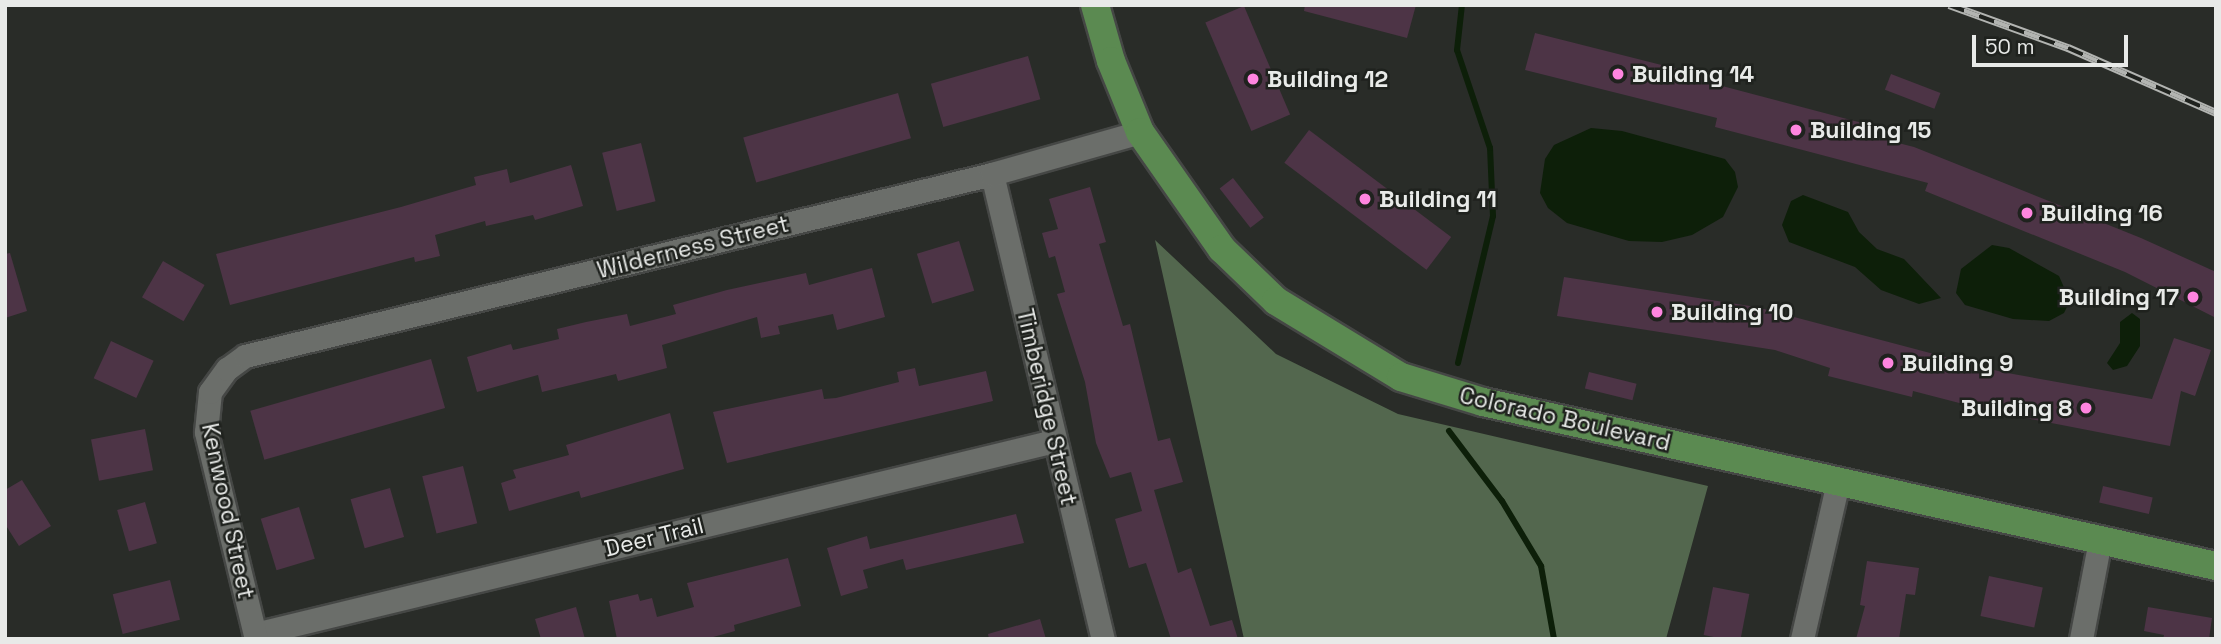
<!DOCTYPE html>
<style>
body{margin:0}
#map{position:relative;width:2221px;height:644px;overflow:hidden;background:#292c28;font-family:"Space Grotesk",sans-serif}
div>[style]{position:absolute}
.forest>*{inset:0;background:#53674e}
.water>*{inset:0;background:#0d1f09}
.stream>*{height:6px;margin:-3px;padding:0 3px;transform-origin:3px;border-radius:3px;background:#0d1f09}
.building>*{inset:0;background:#4d3446;transform-origin:0 0}
.roads{filter:drop-shadow(2px 0 #454745) drop-shadow(-2px 0 #454745) drop-shadow(0 2px #454745) drop-shadow(0 -2px #454745)}
.minor>*{height:23px;margin:-11.5px;padding:0 11.5px;transform-origin:11.5px;border-radius:11.5px;background:#6b6e6a}
.major>*{height:28px;margin:-14px;padding:0 14px;transform-origin:14px;border-radius:14px;background:#5b8a51}
.rail>*{height:8px;margin-top:-4px;transform-origin:0;background:repeating-linear-gradient(90deg,#1f221e 0 16px,#b2b4b1 0 32px);box-sizing:border-box;border-block:2px solid #b2b4b1}
.dots>*{width:19px;height:19px;translate:-50% -50%;box-sizing:border-box;border:4px solid #1f221e;border-radius:50%}
span{translate:-50% -50%;white-space:nowrap;text-align:center;line-height:1.15;-webkit-text-stroke:5px #1f221e;paint-order:stroke}
.poi-label{font-size:23px;color:#e8eae8;font-weight:700}
.left{translate:0 -50%;text-align:left}
.right{translate:-100% -50%;text-align:right}
.street-label{font-size:23px;color:#e8eae8}
.frame{position:absolute;inset:0;border:7px solid #e8eae8;pointer-events:none}
.scale{position:absolute;left:1972px;top:35px;width:156px;height:32px;box-sizing:border-box;border:4px solid #e8eae8;border-top:0;padding-left:9px;font-size:21px;line-height:24px;white-space:nowrap;color:#e8eae8;-webkit-text-stroke:5px #1f221e;paint-order:stroke}
</style>
<div id="map">
<div class="forest">
<div style="clip-path:polygon(1155px 240px,1276px 354px,1398px 414px,1708px 486px,1666px 639px,1244px 639px)"></div>
</div>
<div class="water">
<div style="clip-path:polygon(1591px 128px,1622px 131px,1725px 159px,1735px 172px,1738px 187px,1723px 217px,1692px 235px,1662px 242px,1629px 241px,1567px 223px,1548px 208px,1540px 193px,1545px 159px,1554px 145px)"></div>
<div style="clip-path:polygon(1803px 195px,1848px 212px,1859px 232px,1877px 249px,1904px 259px,1941px 298px,1919px 304px,1881px 290px,1855px 267px,1789px 242px,1782px 225px,1791px 201px)"></div>
<div style="clip-path:polygon(1992px 245px,2009px 248px,2059px 276px,2070px 301px,2064px 313px,2049px 321px,2013px 319px,1965px 305px,1956px 293px,1961px 269px)"></div>
<div style="clip-path:polygon(2132px 313px,2140px 319px,2140px 346px,2127px 366px,2113px 370px,2107px 363px,2120px 343px,2120px 322px)"></div>
</div>
<div class="stream">
<div style="left:1458px;top:363px;width:151px;rotate:-76.6deg"></div>
<div style="left:1493px;top:216px;width:68px;rotate:-92.5deg"></div>
<div style="left:1490px;top:148px;width:103px;rotate:-108.6deg"></div>
<div style="left:1457px;top:50px;width:45px;rotate:-83.7deg"></div>
<div style="left:1449px;top:431px;width:88px;rotate:52.9deg"></div>
<div style="left:1502px;top:501px;width:76px;rotate:59deg"></div>
<div style="left:1541px;top:566px;width:74px;rotate:79.9deg"></div>
</div>
<div class="building">
<div style="clip-path:polygon(1305px 5px,1416px 5px,1407px 38px,1304px 11px)"></div>
<div style="left:1244px;top:6px;width:118px;height:42px;rotate:67deg"></div>
<div style="clip-path:polygon(1535px 33px,1709px 77px,1707px 82px,1866px 124px,1863px 134px,1914px 147px,2141px 238px,2216px 272px,2216px 318px,2125px 272px,1925px 191px,1928px 183px,1715px 127px,1717px 118px,1525px 70px)"></div>
<div style="left:1028px;top:56px;width:45px;height:101px;rotate:74deg"></div>
<div style="left:1891px;top:74px;width:53px;height:17px;rotate:21deg"></div>
<div style="left:898px;top:93px;width:47px;height:161px;rotate:74deg"></div>
<div style="left:1309px;top:130px;width:178px;height:41px;rotate:37deg"></div>
<div style="left:641px;top:143px;width:60px;height:40px;rotate:76deg"></div>
<div style="clip-path:polygon(571px 165px,583px 206px,535px 220px,533px 215px,486px 226px,485px 221px,435px 235px,440px 256px,415px 262px,414px 257px,230px 305px,216px 254px,401px 207px,476px 185px,474px 177px,507px 169px,510px 183px)"></div>
<div style="left:1233px;top:178px;width:50px;height:17px;rotate:52deg"></div>
<div style="clip-path:polygon(1090px 187px,1106px 242px,1099px 244px,1123px 326px,1130px 324px,1158px 441px,1170px 438px,1183px 482px,1154px 490px,1178px 573px,1191px 568px,1210px 626px,1232px 620px,1238px 639px,1171px 639px,1146px 563px,1129px 568px,1115px 519px,1142px 511px,1131px 472px,1110px 478px,1096px 443px,1085px 382px,1057px 294px,1065px 292px,1055px 256px,1049px 258px,1042px 233px,1058px 229px,1049px 199px)"></div>
<div style="left:959px;top:241px;width:52px;height:44px;rotate:73deg"></div>
<div style="clip-path:polygon(10px 253px,27px 311px,5px 318px,5px 254px)"></div>
<div style="left:163px;top:261px;width:48px;height:42px;rotate:30deg"></div>
<div style="clip-path:polygon(872px 268px,885px 317px,837px 330px,833px 314px,778px 326px,780px 334px,761px 338px,757px 317px,662px 345px,667px 368px,618px 381px,616px 374px,542px 392px,538px 375px,477px 392px,467px 357px,511px 344px,513px 350px,559px 339px,557px 329px,586px 322px,627px 314px,630px 326px,676px 314px,673px 305px,727px 290px,806px 273px,809px 285px)"></div>
<div style="clip-path:polygon(1564px 277px,1756px 307px,2002px 372px,2152px 399px,2174px 338px,2211px 350px,2195px 396px,2181px 391px,2170px 446px,1994px 412px,1913px 391px,1912px 397px,1828px 376px,1830px 368px,1775px 350px,1557px 316px)"></div>
<div style="left:111px;top:341px;width:47px;height:41px;rotate:25deg"></div>
<div style="left:431px;top:359px;width:51px;height:188px;rotate:74deg"></div>
<div style="clip-path:polygon(915px 368px,919px 386px,986px 371px,993px 401px,727px 463px,713px 412px,822px 389px,824px 399px,836px 398px,899px 382px,897px 372px)"></div>
<div style="left:1589px;top:372px;width:49px;height:17px;rotate:14deg"></div>
<div style="clip-path:polygon(670px 413px,684px 469px,581px 498px,579px 491px,509px 511px,501px 483px,516px 478px,513px 470px,569px 455px,566px 445px)"></div>
<div style="left:145px;top:429px;width:42px;height:55px;rotate:79deg"></div>
<div style="left:463px;top:466px;width:59px;height:42px;rotate:76deg"></div>
<div style="clip-path:polygon(22px 480px,51px 526px,19px 546px,5px 524px,5px 490px)"></div>
<div style="left:2103px;top:486px;width:51px;height:17px;rotate:13deg"></div>
<div style="left:390px;top:488px;width:51px;height:41px;rotate:74deg"></div>
<div style="left:145px;top:502px;width:43px;height:29px;rotate:74deg"></div>
<div style="left:299px;top:507px;width:54px;height:40px;rotate:73deg"></div>
<div style="clip-path:polygon(1016px 514px,1024px 543px,906px 570px,903px 559px,863px 570px,868px 588px,841px 596px,827px 548px,867px 536px,870px 549px)"></div>
<div style="clip-path:polygon(788px 558px,801px 606px,734px 625px,735px 631px,706px 639px,617px 639px,609px 601px,638px 594px,640px 601px,652px 598px,657px 617px,694px 607px,687px 583px)"></div>
<div style="clip-path:polygon(1867px 561px,1919px 568px,1915px 595px,1906px 594px,1899px 639px,1856px 639px,1865px 606px,1860px 605px)"></div>
<div style="left:1989px;top:576px;width:55px;height:41px;rotate:12deg"></div>
<div style="left:170px;top:580px;width:41px;height:59px;rotate:76deg"></div>
<div style="left:1713px;top:587px;width:37px;height:49px;rotate:11deg"></div>
<div style="clip-path:polygon(576px 607px,585px 639px,541px 639px,535px 619px)"></div>
<div style="clip-path:polygon(2148px 607px,2212px 618px,2209px 639px,2163px 639px,2164px 635px,2144px 631px)"></div>
<div style="clip-path:polygon(1040px 619px,1046px 639px,989px 639px,988px 634px)"></div>
</div>
<div class="roads">
<div class="minor">
<div style="left:992px;top:174px;width:478px;rotate:76.6deg"></div>
<div style="left:255px;top:634px;width:822px;rotate:-13.58deg"></div>
<div style="left:256px;top:639px;width:213px;rotate:-103.6deg"></div>
<div style="left:206px;top:432px;width:40px;rotate:-84.3deg"></div>
<div style="left:210px;top:392px;width:29px;rotate:-54deg"></div>
<div style="left:227px;top:369px;width:22px;rotate:-36deg"></div>
<div style="left:245px;top:356px;width:769px;rotate:-13.69deg"></div>
<div style="left:992px;top:174px;width:154px;rotate:-15.8deg"></div>
<div style="left:1802px;top:639px;width:161px;rotate:-77.1deg"></div>
<div style="left:2081px;top:639px;width:101px;rotate:-79.1deg"></div>
</div>
<div class="major">
<div style="left:1095px;top:5px;width:58px;rotate:74.1deg"></div>
<div style="left:1111px;top:61px;width:77px;rotate:67.8deg"></div>
<div style="left:1140px;top:132px;width:143px;rotate:55deg"></div>
<div style="left:1222px;top:249px;width:75px;rotate:43.9deg"></div>
<div style="left:1276px;top:301px;width:146px;rotate:31.3deg"></div>
<div style="left:1401px;top:377px;width:86px;rotate:17deg"></div>
<div style="left:1483px;top:402px;width:751px;rotate:12.61deg"></div>
</div>
</div>
<div class="rail">
<div style="left:1949px;top:5px;width:127px;rotate:19.9deg"></div>
<div style="left:2068px;top:48px;width:162px;rotate:23.7deg"></div>
</div>
<div class="dots">
<div style="left:1618px;top:74px;background:#fe85df"></div>
<div style="left:1253px;top:79px;background:#fe85df"></div>
<div style="left:1796px;top:130px;background:#fe85df"></div>
<div style="left:1365px;top:199px;background:#fe85df"></div>
<div style="left:2027px;top:213px;background:#fe85df"></div>
<div style="left:2193px;top:297px;background:#fe85df"></div>
<div style="left:1657px;top:312px;background:#fe85df"></div>
<div style="left:1888px;top:363px;background:#fe85df"></div>
<div style="left:2086px;top:408px;background:#fe85df"></div>
</div>
<div class="poi-label">
<span class="left" style="left:1632px;top:74px">Building 14</span>
<span class="left" style="left:1267px;top:79px">Building 12</span>
<span class="left" style="left:1810px;top:130px">Building 15</span>
<span class="left" style="left:1379px;top:199px">Building 11</span>
<span class="left" style="left:2041px;top:213px">Building 16</span>
<span class="right" style="left:2179px;top:297px">Building 17</span>
<span class="left" style="left:1671px;top:312px">Building 10</span>
<span class="left" style="left:1902px;top:363px">Building 9</span>
<span class="right" style="left:2072px;top:408px">Building 8</span>
</div>
<div class="street-label">
<span style="left:693px;top:247px;rotate:-14deg">Wilderness Street</span>
<span style="left:1047px;top:407px;rotate:77deg">Timberidge Street</span>
<span style="left:1565px;top:419px;rotate:13deg">Colorado Boulevard</span>
<span style="left:228px;top:511px;rotate:78deg">Kenwood Street</span>
<span style="left:654px;top:537px;rotate:-14deg">Deer Trail</span>
</div>
<div class="frame"></div>
<div class="scale">50 m</div>
</div>
